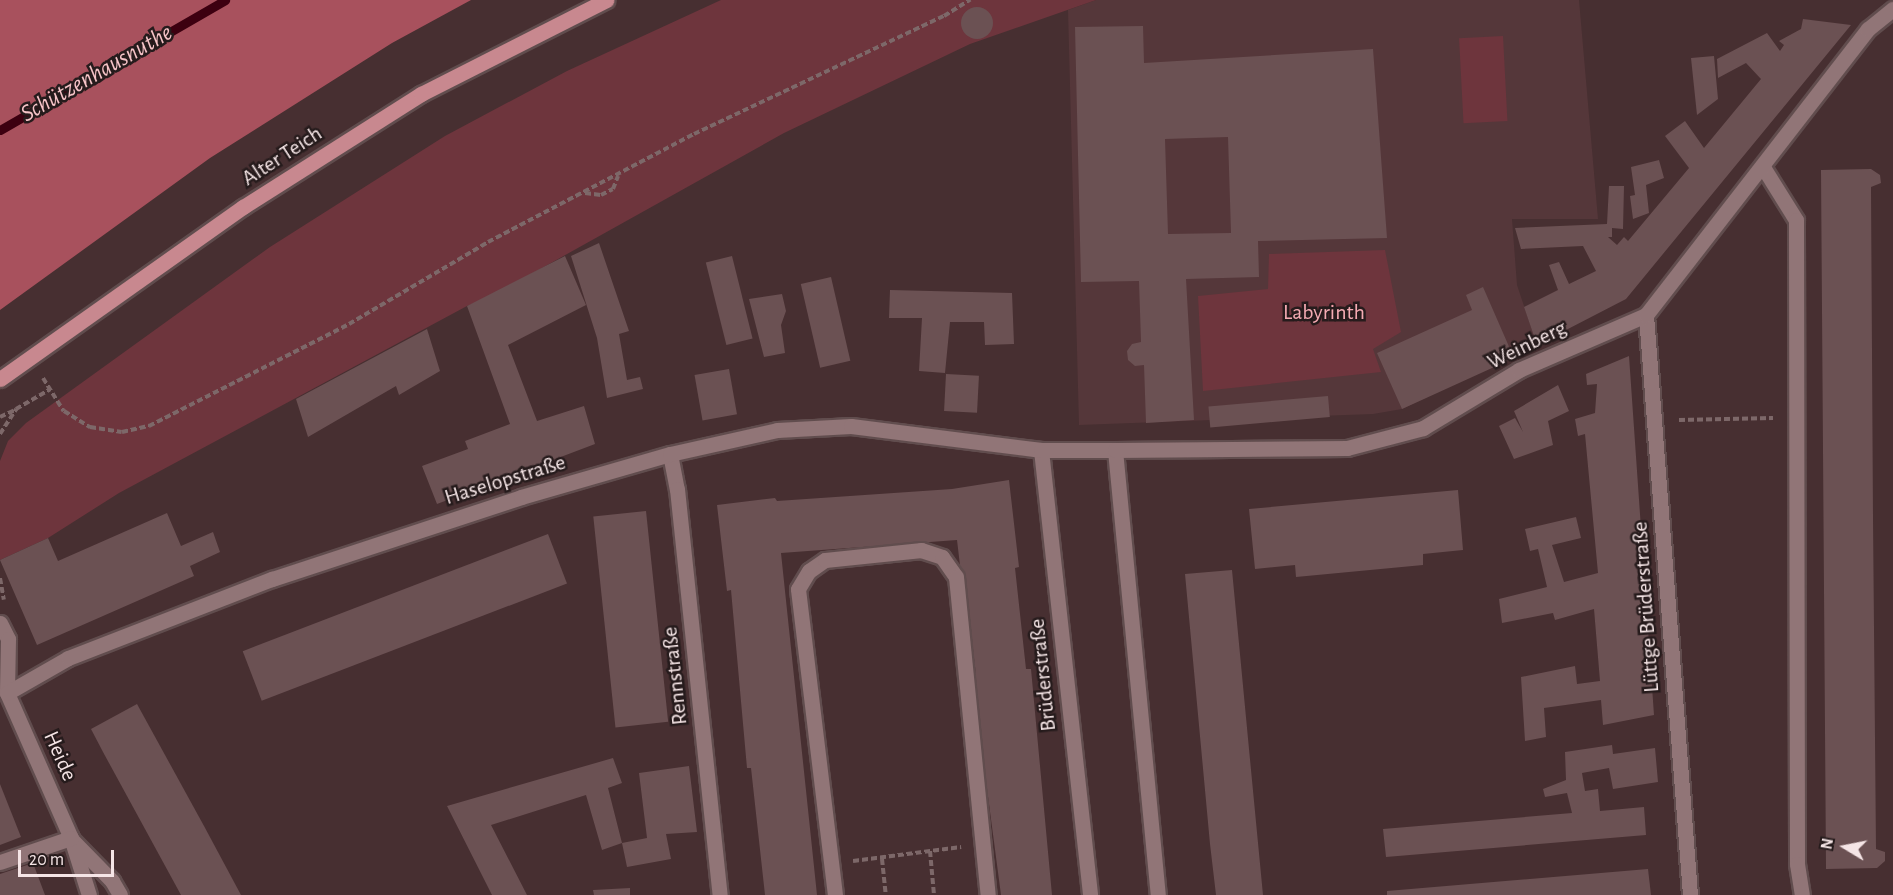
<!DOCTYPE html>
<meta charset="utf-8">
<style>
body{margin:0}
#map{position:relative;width:1893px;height:895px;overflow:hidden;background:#472f31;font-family:"Alegreya Sans",sans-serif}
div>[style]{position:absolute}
.built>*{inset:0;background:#55373a}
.green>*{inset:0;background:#6e353d;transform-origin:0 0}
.forest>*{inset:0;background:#a8515d}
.stream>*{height:9px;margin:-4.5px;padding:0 4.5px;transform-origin:4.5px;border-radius:4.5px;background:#3d0010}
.building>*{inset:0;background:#6b5153;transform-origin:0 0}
.round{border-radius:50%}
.path>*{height:4px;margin-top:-2px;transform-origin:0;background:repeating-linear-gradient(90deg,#7d6869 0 6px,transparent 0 9px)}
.roads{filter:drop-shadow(2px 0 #614d4e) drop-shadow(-2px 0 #614d4e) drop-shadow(0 2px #614d4e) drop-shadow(0 -2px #614d4e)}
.minor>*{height:15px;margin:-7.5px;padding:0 7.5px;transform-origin:7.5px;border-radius:7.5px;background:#917577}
.major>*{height:15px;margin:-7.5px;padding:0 7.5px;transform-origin:7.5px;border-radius:7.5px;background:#c8888f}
span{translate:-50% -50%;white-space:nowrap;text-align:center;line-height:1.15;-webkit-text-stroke:5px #261b1c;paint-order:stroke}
.street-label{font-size:22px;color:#f5e5e6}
.park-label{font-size:22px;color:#f5abb3}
.water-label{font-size:24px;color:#f7c4c8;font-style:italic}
.north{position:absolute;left:1815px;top:817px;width:60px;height:60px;-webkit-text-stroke:4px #261b1c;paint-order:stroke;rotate:280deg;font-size:16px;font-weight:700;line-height:24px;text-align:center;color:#f5e5e6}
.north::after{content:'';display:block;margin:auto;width:21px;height:27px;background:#f5e5e6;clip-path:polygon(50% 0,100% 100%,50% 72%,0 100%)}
.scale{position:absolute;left:18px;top:850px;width:96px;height:27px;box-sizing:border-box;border:3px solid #f5e5e6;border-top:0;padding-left:8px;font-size:18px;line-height:21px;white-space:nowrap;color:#f5e5e6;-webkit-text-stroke:4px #261b1c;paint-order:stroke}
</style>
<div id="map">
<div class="built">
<div style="clip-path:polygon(1096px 0,1579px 0,1598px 219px,1512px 219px,1517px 285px,1537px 345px,1402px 409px,1373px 414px,1079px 425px,1068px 10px)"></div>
</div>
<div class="green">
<div style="clip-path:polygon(721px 0,1096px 0,970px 44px,784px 133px,490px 297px,467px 306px,119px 493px,48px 538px,0 560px,0 461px,8px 441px,26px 423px,270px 247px,445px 136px,567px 71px)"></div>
<div style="left:1503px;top:36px;width:85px;height:44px;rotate:87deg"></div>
<div style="clip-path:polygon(1385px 250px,1401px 332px,1373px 349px,1381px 372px,1203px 391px,1198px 296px,1268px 289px,1269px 254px)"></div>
</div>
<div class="forest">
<div style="clip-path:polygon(0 0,471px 0,392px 43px,210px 158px,0 310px)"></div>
</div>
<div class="stream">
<div style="left:0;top:130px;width:260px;rotate:-30deg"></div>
</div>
<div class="building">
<div class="round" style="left:961px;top:7px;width:32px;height:32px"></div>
<div style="clip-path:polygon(1803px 19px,1851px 25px,1626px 299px,1537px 345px,1524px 307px,1558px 290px,1549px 265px,1559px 262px,1569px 284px,1596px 271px,1583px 246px,1521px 249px,1515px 228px,1607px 224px,1609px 186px,1624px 186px,1623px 229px,1612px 228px,1612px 237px,1608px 237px,1617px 245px,1624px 237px,1628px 241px,1689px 168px,1665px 136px,1685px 121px,1704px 148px,1761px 79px,1746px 63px,1718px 78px,1717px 59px,1767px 33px,1780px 51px,1784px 45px,1779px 41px,1801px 29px)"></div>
<div style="clip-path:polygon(evenodd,1143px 26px,1144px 63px,1373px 49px,1387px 238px,1258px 241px,1259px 277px,1186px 279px,1194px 420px,1146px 423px,1144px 365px,1135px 366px,1128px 360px,1127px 351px,1132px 344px,1141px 342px,1139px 281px,1081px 282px,1075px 27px,1143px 26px,1228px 137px,1231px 233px,1168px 234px,1165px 139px,1228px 137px)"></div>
<div style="clip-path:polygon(1714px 56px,1718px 99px,1697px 115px,1691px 58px)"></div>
<div style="clip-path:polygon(1659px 160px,1664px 178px,1646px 185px,1649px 213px,1633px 219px,1630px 196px,1635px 195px,1631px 167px)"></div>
<div style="clip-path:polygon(1871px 169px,1880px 175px,1881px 183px,1871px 187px,1873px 518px,1876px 849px,1885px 852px,1885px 861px,1877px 868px,1826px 869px,1821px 170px)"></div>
<div style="clip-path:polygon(599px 243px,629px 331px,619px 334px,627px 380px,640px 377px,643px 389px,607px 398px,597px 338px,571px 256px)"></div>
<div style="clip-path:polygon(565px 256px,586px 305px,508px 345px,537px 421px,584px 406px,595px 444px,437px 504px,422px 466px,468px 449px,465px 441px,510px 424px,467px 306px)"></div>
<div style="left:732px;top:256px;width:85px;height:27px;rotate:76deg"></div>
<div style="left:831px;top:277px;width:86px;height:31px;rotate:77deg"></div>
<div style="clip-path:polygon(1483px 287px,1514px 358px,1402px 409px,1377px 353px,1472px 310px,1466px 295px)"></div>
<div style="clip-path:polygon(890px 290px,1012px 293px,1014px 344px,985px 345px,984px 322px,950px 322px,945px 373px,919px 371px,922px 318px,889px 318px)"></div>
<div style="clip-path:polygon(782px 294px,786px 311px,781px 325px,785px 353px,764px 357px,749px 299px)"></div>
<div style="clip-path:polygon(427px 329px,440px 371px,399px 395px,396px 386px,308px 437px,296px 399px)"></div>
<div style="clip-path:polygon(1629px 356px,1654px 715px,1603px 725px,1601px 700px,1544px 708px,1546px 737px,1525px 741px,1521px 677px,1575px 666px,1577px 684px,1600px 681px,1594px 609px,1555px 620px,1553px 613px,1502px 623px,1499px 599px,1547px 587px,1538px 549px,1530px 551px,1525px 529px,1576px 517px,1581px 538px,1552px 545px,1564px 582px,1598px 573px,1585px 434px,1578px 436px,1575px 419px,1595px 413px,1597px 384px,1587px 385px,1586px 374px)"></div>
<div style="left:729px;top:369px;width:46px;height:35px;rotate:80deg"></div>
<div style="left:946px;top:374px;width:33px;height:37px;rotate:3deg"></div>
<div style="clip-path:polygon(1558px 385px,1569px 411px,1548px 421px,1553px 445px,1514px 459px,1499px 426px,1515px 418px,1523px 432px,1514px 411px)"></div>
<div style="left:1328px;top:396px;width:21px;height:120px;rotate:85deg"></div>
<div style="clip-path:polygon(1009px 480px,1019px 567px,1015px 568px,1026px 669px,1031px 669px,1052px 895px,1001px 895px,972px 675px,976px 675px,964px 573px,961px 574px,957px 540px,781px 553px,817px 895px,765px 895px,751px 768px,747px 768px,731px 590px,727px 591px,717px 505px,775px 498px,777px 501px,952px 489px)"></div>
<div style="clip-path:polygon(1458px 490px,1463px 550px,1423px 554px,1423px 565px,1296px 577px,1295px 565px,1255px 569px,1249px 509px)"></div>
<div style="left:646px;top:511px;width:212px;height:53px;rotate:84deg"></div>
<div style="clip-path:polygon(167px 513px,181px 546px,213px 532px,220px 552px,190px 566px,194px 576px,37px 645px,0 560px,48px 538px,58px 561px)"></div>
<div style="left:548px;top:534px;width:53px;height:327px;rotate:69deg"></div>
<div style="clip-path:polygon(1232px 570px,1249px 749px,1263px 895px,1216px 895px,1210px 844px,1185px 574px)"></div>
<div style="clip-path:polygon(137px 704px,204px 826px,241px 895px,181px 895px,103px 752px,91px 729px)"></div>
<div style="clip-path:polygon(1612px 745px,1613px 754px,1655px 748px,1658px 782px,1613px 789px,1609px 768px,1582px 773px,1585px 791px,1598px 789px,1600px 811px,1644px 807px,1646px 835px,1386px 857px,1383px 829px,1572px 813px,1567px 793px,1545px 797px,1543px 789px,1566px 780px,1565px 752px)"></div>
<div style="clip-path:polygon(613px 758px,622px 783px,608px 788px,622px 843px,602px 850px,586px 795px,491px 825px,527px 895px,492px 895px,447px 806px)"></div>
<div style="clip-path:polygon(689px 766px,697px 832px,666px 834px,671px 859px,627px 867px,622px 843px,647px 838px,639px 773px)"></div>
<div style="clip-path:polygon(0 784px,21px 837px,0 845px)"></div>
<div style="clip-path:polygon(33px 863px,45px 895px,0 895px,0 874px)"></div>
<div style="clip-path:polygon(1648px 869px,1651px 895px,1387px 895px,1387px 891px)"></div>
<div style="clip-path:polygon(630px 888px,630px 895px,594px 895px,593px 890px)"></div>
</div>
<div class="path">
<div style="left:585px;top:193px;width:16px;rotate:7deg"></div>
<div style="left:601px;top:195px;width:13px;rotate:-27deg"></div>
<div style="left:613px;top:189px;width:14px;rotate:-69deg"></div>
<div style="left:43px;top:378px;width:39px;rotate:58deg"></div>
<div style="left:64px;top:411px;width:31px;rotate:32deg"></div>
<div style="left:90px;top:427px;width:32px;rotate:9deg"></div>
<div style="left:122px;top:432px;width:28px;rotate:-13deg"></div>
<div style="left:149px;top:426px;width:225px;rotate:-27deg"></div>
<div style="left:349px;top:324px;width:161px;rotate:-30.5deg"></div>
<div style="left:488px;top:242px;width:233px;rotate:-27.7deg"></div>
<div style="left:694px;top:134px;width:276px;rotate:-25.3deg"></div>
<div style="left:944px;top:16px;width:31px;rotate:-32deg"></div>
<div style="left:0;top:417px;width:17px;rotate:-25deg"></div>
<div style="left:1679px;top:420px;width:94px;rotate:-1.2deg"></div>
<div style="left:0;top:434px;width:30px;rotate:-57deg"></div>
<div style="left:16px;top:409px;width:39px;rotate:-30deg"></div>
<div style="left:0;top:578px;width:22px;rotate:80deg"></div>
<div style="left:930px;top:851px;width:44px;rotate:84.8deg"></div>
<div style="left:882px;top:859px;width:36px;rotate:84deg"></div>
<div style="left:853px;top:861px;width:109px;rotate:-7.4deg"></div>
</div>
<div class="roads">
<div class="minor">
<div style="left:1763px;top:167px;width:62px;rotate:58.1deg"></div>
<div style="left:1796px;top:220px;width:644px;rotate:89.91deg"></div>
<div style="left:1797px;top:864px;width:31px;rotate:81deg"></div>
<div style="left:1646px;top:315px;width:582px;rotate:85.66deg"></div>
<div style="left:1041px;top:450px;width:448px;rotate:83.7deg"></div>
<div style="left:1115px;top:450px;width:447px;rotate:84.5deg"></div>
<div style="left:670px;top:454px;width:36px;rotate:79deg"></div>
<div style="left:677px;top:489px;width:408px;rotate:84deg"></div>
<div style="left:0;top:623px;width:18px;rotate:63deg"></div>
<div style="left:8px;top:639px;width:54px;rotate:91.1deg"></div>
<div style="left:7px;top:693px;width:158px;rotate:66.2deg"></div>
<div style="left:71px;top:838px;width:60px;rotate:72.5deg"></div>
<div style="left:7px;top:693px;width:70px;rotate:-29.8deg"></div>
<div style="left:68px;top:658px;width:219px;rotate:-21.2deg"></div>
<div style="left:272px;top:579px;width:262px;rotate:-18.2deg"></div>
<div style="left:521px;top:497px;width:155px;rotate:-16.1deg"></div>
<div style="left:670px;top:454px;width:110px;rotate:-12.6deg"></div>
<div style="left:777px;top:430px;width:74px;rotate:-3.1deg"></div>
<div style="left:851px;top:426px;width:192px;rotate:7.2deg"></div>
<div style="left:1041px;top:450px;width:74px"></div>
<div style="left:1115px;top:450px;width:232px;rotate:-0.5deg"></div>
<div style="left:1347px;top:448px;width:79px;rotate:-14.7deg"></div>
<div style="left:1423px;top:428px;width:112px;rotate:-31.1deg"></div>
<div style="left:1519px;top:370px;width:138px;rotate:-23.4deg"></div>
<div style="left:1646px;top:315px;width:362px;rotate:-52.2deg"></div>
<div style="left:1868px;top:29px;width:32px;rotate:-39deg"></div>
<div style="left:73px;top:841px;width:56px;rotate:45.7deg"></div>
<div style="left:112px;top:881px;width:16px;rotate:60deg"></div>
<div style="left:0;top:862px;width:75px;rotate:-18.7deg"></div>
<div style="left:835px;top:895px;width:308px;rotate:-96.9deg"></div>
<div style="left:798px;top:589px;width:21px;rotate:-59deg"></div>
<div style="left:809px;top:571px;width:19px;rotate:-35deg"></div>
<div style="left:825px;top:560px;width:97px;rotate:-5.9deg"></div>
<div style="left:921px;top:550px;width:22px;rotate:18deg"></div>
<div style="left:942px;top:557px;width:24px;rotate:55deg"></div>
<div style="left:956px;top:577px;width:320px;rotate:84.3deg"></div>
</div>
<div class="major">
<div style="left:0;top:379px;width:298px;rotate:-35.3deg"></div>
<div style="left:243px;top:207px;width:211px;rotate:-32.4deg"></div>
<div style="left:421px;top:94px;width:208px;rotate:-26.9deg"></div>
</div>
</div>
<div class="street-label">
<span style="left:282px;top:156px;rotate:-33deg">Alter Teich</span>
<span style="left:1527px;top:345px;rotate:-26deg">Weinberg</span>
<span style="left:505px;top:480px;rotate:-17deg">Haselopstraße</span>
<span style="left:1646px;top:607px;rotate:-94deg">Lüttge Brüderstraße</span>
<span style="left:1043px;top:675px;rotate:-96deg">Brüderstraße</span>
<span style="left:675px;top:676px;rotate:-96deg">Rennstraße</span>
<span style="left:60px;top:756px;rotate:66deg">Heide</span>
</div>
<div class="park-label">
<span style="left:1324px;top:313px">Labyrinth</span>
</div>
<div class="water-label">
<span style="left:97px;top:74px;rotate:-30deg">Schützenhausnuthe</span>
</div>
<div class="north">N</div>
<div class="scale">20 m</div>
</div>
